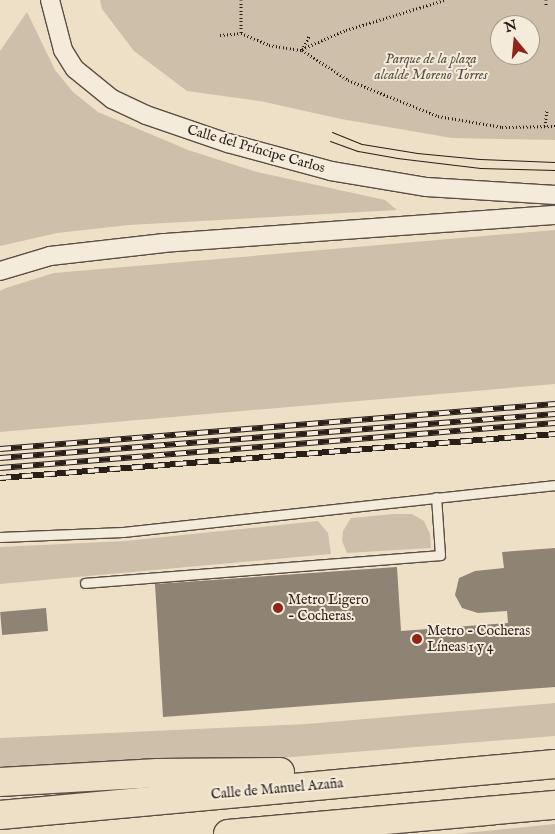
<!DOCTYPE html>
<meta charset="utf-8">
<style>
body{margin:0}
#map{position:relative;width:555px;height:834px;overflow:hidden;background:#eee0c7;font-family:"IM FELL English",serif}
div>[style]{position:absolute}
.green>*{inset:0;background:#cdbfa9}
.building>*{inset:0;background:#8f8373;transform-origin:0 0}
.path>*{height:3px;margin-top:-1.5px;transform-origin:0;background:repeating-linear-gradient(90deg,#291e18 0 1px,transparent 0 3.5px)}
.roads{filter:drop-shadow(1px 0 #5a4e44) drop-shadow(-1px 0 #5a4e44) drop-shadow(0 1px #5a4e44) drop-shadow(0 -1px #5a4e44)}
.lane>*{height:9px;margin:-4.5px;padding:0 4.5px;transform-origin:4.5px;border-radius:4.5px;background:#f4ebdb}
.street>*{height:18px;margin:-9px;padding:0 9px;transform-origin:9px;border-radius:9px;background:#f4ebdb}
.highway>*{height:28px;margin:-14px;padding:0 14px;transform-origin:14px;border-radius:14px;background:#eee0c7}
.tram>*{height:1px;margin:-0.5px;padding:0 0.5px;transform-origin:0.5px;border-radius:0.5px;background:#291e18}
.rail>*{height:5.5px;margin-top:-2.75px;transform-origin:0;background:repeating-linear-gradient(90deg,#f4ebdb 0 11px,#291e18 0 22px);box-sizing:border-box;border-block:1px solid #291e18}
.dots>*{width:14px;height:14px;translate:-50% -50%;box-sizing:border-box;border:2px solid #f4ebdb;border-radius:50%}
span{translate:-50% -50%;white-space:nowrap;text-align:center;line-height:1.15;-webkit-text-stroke:4px #f4ebdb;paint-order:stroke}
.park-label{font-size:14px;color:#5a4e44;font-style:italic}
.street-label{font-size:14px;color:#291e18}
.poi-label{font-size:14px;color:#291e18}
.left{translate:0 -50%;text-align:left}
.north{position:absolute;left:490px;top:15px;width:50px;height:50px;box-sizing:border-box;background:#f4ebdb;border:1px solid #a3998d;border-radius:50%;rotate:343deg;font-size:14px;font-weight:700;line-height:20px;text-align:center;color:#291e18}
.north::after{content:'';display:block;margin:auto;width:18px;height:22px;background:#8f2418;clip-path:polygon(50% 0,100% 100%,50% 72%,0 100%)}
</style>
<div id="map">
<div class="green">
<div style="clip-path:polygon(evenodd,100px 0,555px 0,555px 140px,452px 138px,341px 119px,260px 101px,187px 91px,134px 51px,102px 9px,100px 0,500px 25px,530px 25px,530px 55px,500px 55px,500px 25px)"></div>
<div style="clip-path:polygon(27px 12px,55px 70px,73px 92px,98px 112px,188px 150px,257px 172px,385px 200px,397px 210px,129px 225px,57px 233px,0 246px,0 51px)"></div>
<div style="clip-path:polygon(555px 230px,555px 384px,0 432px,0 291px,6px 288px,54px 273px)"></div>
<div style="clip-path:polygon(394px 514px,412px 514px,424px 521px,430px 534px,431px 548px,347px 553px,342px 541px,343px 531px,351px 518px)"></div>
<div style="clip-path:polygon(318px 521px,328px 533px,331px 554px,0 584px,0 547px,125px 541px)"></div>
<div style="clip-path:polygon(555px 703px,555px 736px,205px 764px,36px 769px,0 766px,0 738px,306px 724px)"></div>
<div style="clip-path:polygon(555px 824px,555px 834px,456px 834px,465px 833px)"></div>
</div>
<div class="building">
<div style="clip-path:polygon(555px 548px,555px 687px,163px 717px,155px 584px,397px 567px,401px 631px,508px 623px,507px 611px,478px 613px,462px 608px,455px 595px,459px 578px,475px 571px,504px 568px,502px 552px)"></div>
<div style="left:46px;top:608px;width:23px;height:46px;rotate:85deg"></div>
</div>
<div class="path">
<div style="left:241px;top:0;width:33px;rotate:90deg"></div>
<div style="left:546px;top:0;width:6px;rotate:90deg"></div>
<div style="left:220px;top:35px;width:21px;rotate:-5deg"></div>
<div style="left:241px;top:33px;width:30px;rotate:23deg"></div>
<div style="left:269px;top:45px;width:33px;rotate:9deg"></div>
<div style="left:302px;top:50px;width:16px;rotate:-63deg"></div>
<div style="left:302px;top:49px;width:48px;rotate:-23.4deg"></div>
<div style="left:346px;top:30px;width:103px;rotate:-16.9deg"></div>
<div style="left:302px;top:50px;width:55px;rotate:33.1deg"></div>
<div style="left:348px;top:80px;width:97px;rotate:21.8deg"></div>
<div style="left:438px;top:116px;width:65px;rotate:9.8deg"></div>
<div style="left:502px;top:127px;width:53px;rotate:-1.1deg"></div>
<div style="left:545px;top:126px;width:17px;rotate:-83deg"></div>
</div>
<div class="roads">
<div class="lane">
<div style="left:0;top:537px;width:123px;rotate:-2.3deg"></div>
<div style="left:123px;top:532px;width:435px;rotate:-6.2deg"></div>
<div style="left:85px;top:583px;width:356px;rotate:-4.5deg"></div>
<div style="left:440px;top:555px;width:58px;rotate:-93.9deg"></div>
</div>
<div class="street">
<div style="left:50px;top:0;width:52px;rotate:75.4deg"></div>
<div style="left:63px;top:50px;width:22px;rotate:58deg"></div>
<div style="left:75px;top:69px;width:48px;rotate:39deg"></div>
<div style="left:112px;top:99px;width:38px;rotate:25deg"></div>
<div style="left:146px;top:115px;width:87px;rotate:18.9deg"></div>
<div style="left:228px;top:143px;width:107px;rotate:15.2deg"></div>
<div style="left:331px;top:171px;width:97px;rotate:9.5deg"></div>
<div style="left:427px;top:187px;width:128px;rotate:3.6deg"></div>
<div style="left:0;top:271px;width:52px;rotate:-16.7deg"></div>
<div style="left:50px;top:256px;width:115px;rotate:-6.5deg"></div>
<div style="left:164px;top:243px;width:392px;rotate:-4.1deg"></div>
</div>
<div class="highway">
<div style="left:0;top:782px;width:158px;rotate:-3.3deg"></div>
<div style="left:158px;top:773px;width:122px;rotate:-0.5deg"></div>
<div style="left:0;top:815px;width:557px;rotate:-5.25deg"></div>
<div style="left:228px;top:834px;width:328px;rotate:-5.1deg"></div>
</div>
</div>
<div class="tram">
<div style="left:332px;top:132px;width:32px;rotate:22deg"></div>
<div style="left:362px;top:144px;width:56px;rotate:9.3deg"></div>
<div style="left:417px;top:153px;width:63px;rotate:5.4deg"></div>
<div style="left:480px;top:159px;width:75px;rotate:2.3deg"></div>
<div style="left:330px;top:141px;width:30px;rotate:20deg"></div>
<div style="left:358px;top:151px;width:40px;rotate:10deg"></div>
<div style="left:397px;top:158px;width:84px;rotate:6.9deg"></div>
<div style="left:480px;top:168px;width:75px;rotate:1.5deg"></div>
</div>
<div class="rail">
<div style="left:0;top:449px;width:557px;rotate:-4.64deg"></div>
<div style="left:0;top:458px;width:557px;rotate:-4.53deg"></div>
<div style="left:0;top:468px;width:557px;rotate:-4.64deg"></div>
<div style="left:0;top:478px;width:557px;rotate:-4.53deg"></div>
</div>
<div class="dots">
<div style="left:278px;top:608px;background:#8f2418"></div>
<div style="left:417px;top:639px;background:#8f2418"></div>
</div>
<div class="park-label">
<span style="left:431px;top:67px">Parque de la plaza<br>alcalde Moreno Torres</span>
</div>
<div class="street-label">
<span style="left:256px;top:149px;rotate:16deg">Calle del Príncipe Carlos</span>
<span style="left:277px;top:789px;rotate:-5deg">Calle de Manuel Azaña</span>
</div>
<div class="poi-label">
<span class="left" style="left:288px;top:608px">Metro Ligero<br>- Cocheras.</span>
<span class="left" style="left:427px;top:639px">Metro - Cocheras<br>Líneas 1 y 4</span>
</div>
<div class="north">N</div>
</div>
